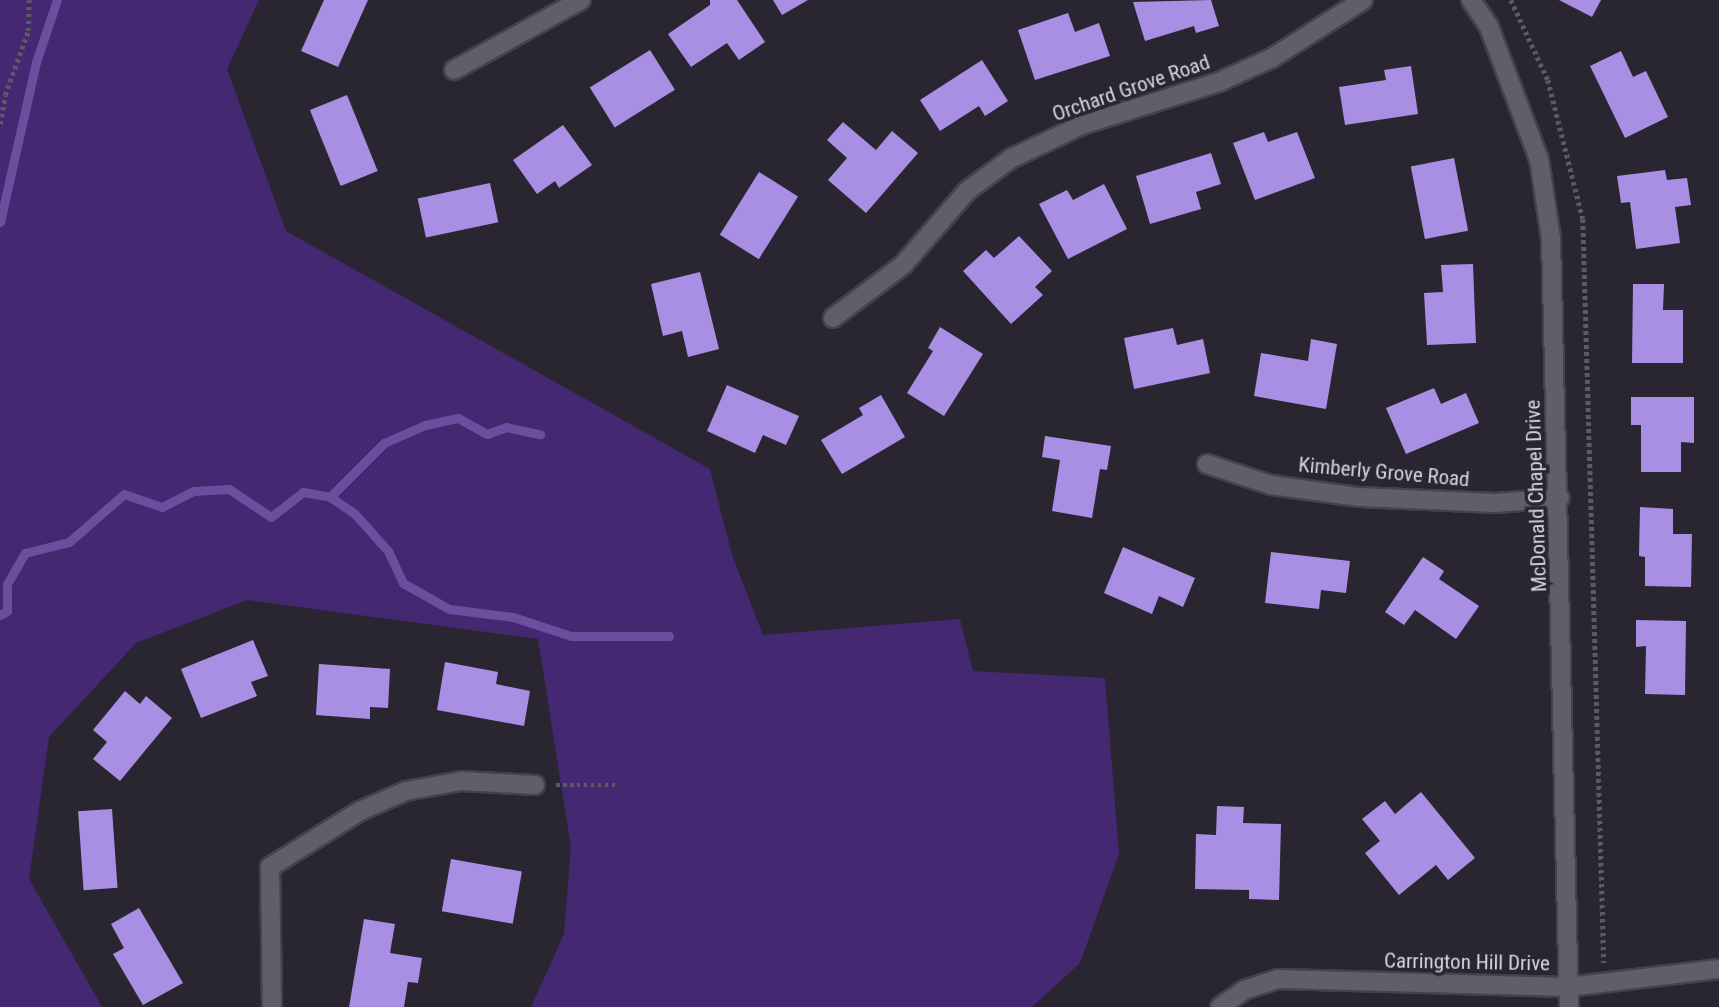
<!DOCTYPE html>
<style>
body{margin:0}
#map{position:relative;width:1719px;height:1007px;overflow:hidden;background:#292631;font-family:"Roboto Condensed",sans-serif}
div>[style]{position:absolute}
.green>*{inset:0;background:#442871}
.stream>*{height:9px;margin:-4.5px;padding:0 4.5px;transform-origin:4.5px;border-radius:4.5px;background:#694f9e}
.building>*{inset:0;background:#a98fe4;transform-origin:0 0}
.path>*{height:4.5px;margin-top:-2.25px;transform-origin:0;background:repeating-linear-gradient(90deg,#5d5a64 0 3.5px,transparent 0 7px)}
.roads{filter:drop-shadow(2px 0 #44424b) drop-shadow(-2px 0 #44424b) drop-shadow(0 2px #44424b) drop-shadow(0 -2px #44424b)}
.minor>*{height:18px;margin:-9px;padding:0 9px;transform-origin:9px;border-radius:9px;background:#615e6b}
span{translate:-50% -50%;white-space:nowrap;text-align:center;line-height:1.15;-webkit-text-stroke:7px #292631;paint-order:stroke}
.street-label{font-size:21px;color:#d5d3db}
</style>
<div id="map">
<div class="green">
<div style="clip-path:polygon(0 0,259px 0,227px 69px,286px 231px,710px 469px,732px 555px,763px 635px,960px 619px,973px 671px,1105px 678px,1119px 854px,1080px 963px,1032px 1007px,531px 1007px,564px 934px,571px 847px,538px 639px,247px 600px,136px 643px,49px 737px,29px 879px,102px 1007px,0 1007px)"></div>
</div>
<div class="stream">
<div style="left:0;top:222px;width:164px;rotate:-77.3deg"></div>
<div style="left:36px;top:62px;width:65px;rotate:-71.3deg"></div>
<div style="left:330px;top:497px;width:30px;rotate:34deg"></div>
<div style="left:355px;top:514px;width:50px;rotate:48.3deg"></div>
<div style="left:388px;top:551px;width:35px;rotate:65deg"></div>
<div style="left:403px;top:583px;width:53px;rotate:29.5deg"></div>
<div style="left:449px;top:609px;width:64px;rotate:7.1deg"></div>
<div style="left:513px;top:617px;width:61px;rotate:18.1deg"></div>
<div style="left:571px;top:636px;width:98px"></div>
<div style="left:0;top:615px;width:8px;rotate:-30deg"></div>
<div style="left:7px;top:611px;width:27px;rotate:-90deg"></div>
<div style="left:7px;top:584px;width:36px;rotate:-60deg"></div>
<div style="left:25px;top:553px;width:45px;rotate:-14deg"></div>
<div style="left:69px;top:542px;width:73px;rotate:-41.1deg"></div>
<div style="left:124px;top:494px;width:40px;rotate:18.9deg"></div>
<div style="left:162px;top:507px;width:35px;rotate:-27deg"></div>
<div style="left:193px;top:491px;width:36px;rotate:-3deg"></div>
<div style="left:229px;top:489px;width:50px;rotate:33.7deg"></div>
<div style="left:271px;top:517px;width:41px;rotate:-38deg"></div>
<div style="left:303px;top:492px;width:27px;rotate:10deg"></div>
<div style="left:330px;top:497px;width:76px;rotate:-45deg"></div>
<div style="left:384px;top:443px;width:45px;rotate:-23.7deg"></div>
<div style="left:425px;top:425px;width:34px;rotate:-12deg"></div>
<div style="left:458px;top:418px;width:33px;rotate:29deg"></div>
<div style="left:487px;top:434px;width:20px;rotate:-20deg"></div>
<div style="left:506px;top:427px;width:35px;rotate:12deg"></div>
</div>
<div class="building">
<div style="clip-path:polygon(324px 0,368px 0,338px 67px,301px 51px)"></div>
<div style="clip-path:polygon(710px 0,737px 0,765px 42px,739px 60px,727px 43px,691px 67px,668px 34px,710px 5px)"></div>
<div style="clip-path:polygon(773px 0,808px 0,782px 15px)"></div>
<div style="clip-path:polygon(1211px 0,1219px 26px,1196px 33px,1194px 26px,1145px 41px,1133px 2px)"></div>
<div style="clip-path:polygon(1559px 0,1601px 0,1592px 17px)"></div>
<div style="clip-path:polygon(1068px 13px,1075px 32px,1099px 23px,1110px 56px,1035px 80px,1018px 30px)"></div>
<div style="left:650px;top:50px;width:47px;height:71px;rotate:58deg"></div>
<div style="clip-path:polygon(1621px 51px,1633px 77px,1646px 71px,1668px 117px,1625px 138px,1590px 66px)"></div>
<div style="clip-path:polygon(982px 60px,1008px 101px,985px 116px,979px 106px,940px 131px,920px 100px)"></div>
<div style="clip-path:polygon(1411px 66px,1418px 114px,1345px 125px,1339px 87px,1386px 80px,1384px 70px)"></div>
<div style="left:347px;top:95px;width:82px;height:40px;rotate:68deg"></div>
<div style="clip-path:polygon(843px 122px,876px 150px,892px 131px,918px 153px,866px 213px,828px 180px,847px 158px,827px 140px)"></div>
<div style="clip-path:polygon(563px 125px,592px 165px,559px 188px,555px 181px,537px 194px,513px 160px)"></div>
<div style="clip-path:polygon(1264px 132px,1268px 142px,1297px 132px,1315px 178px,1255px 200px,1233px 143px)"></div>
<div style="clip-path:polygon(1211px 153px,1221px 184px,1196px 192px,1201px 209px,1150px 224px,1136px 176px)"></div>
<div style="left:1454px;top:158px;width:74px;height:44px;rotate:79deg"></div>
<div style="clip-path:polygon(1665px 170px,1667px 180px,1687px 178px,1691px 205px,1675px 207px,1680px 243px,1636px 249px,1630px 202px,1621px 203px,1617px 176px)"></div>
<div style="left:759px;top:172px;width:46px;height:74px;rotate:32deg"></div>
<div style="left:490px;top:183px;width:40px;height:74px;rotate:78deg"></div>
<div style="clip-path:polygon(1104px 184px,1127px 229px,1068px 259px,1039px 204px,1067px 190px,1073px 200px)"></div>
<div style="clip-path:polygon(1019px 236px,1052px 271px,1035px 287px,1043px 295px,1011px 324px,963px 271px,986px 250px,994px 258px)"></div>
<div style="clip-path:polygon(1473px 264px,1476px 343px,1427px 345px,1424px 293px,1443px 292px,1441px 265px)"></div>
<div style="clip-path:polygon(700px 272px,719px 349px,688px 357px,682px 331px,663px 336px,651px 284px)"></div>
<div style="clip-path:polygon(1633px 284px,1664px 284px,1663px 310px,1683px 310px,1683px 363px,1632px 363px)"></div>
<div style="clip-path:polygon(940px 327px,983px 354px,944px 416px,907px 393px,933px 351px,928px 348px)"></div>
<div style="clip-path:polygon(1173px 328px,1177px 345px,1203px 339px,1210px 373px,1134px 389px,1124px 338px)"></div>
<div style="clip-path:polygon(1311px 339px,1337px 344px,1326px 409px,1254px 396px,1261px 353px,1308px 361px)"></div>
<div style="clip-path:polygon(727px 385px,799px 416px,786px 445px,763px 435px,755px 453px,707px 431px)"></div>
<div style="clip-path:polygon(1434px 388px,1441px 404px,1466px 393px,1479px 423px,1406px 454px,1386px 408px)"></div>
<div style="clip-path:polygon(881px 395px,905px 437px,842px 474px,821px 440px,863px 415px,859px 408px)"></div>
<div style="clip-path:polygon(1631px 397px,1694px 397px,1694px 443px,1681px 442px,1681px 472px,1641px 472px,1641px 425px,1631px 425px)"></div>
<div style="clip-path:polygon(1045px 436px,1111px 446px,1107px 470px,1100px 469px,1092px 518px,1052px 511px,1060px 460px,1042px 457px)"></div>
<div style="clip-path:polygon(1640px 507px,1673px 509px,1673px 534px,1692px 534px,1691px 587px,1645px 586px,1645px 557px,1639px 556px)"></div>
<div style="clip-path:polygon(1123px 547px,1195px 578px,1183px 607px,1159px 596px,1152px 614px,1104px 593px)"></div>
<div style="clip-path:polygon(1271px 552px,1350px 561px,1346px 593px,1321px 590px,1319px 609px,1265px 603px)"></div>
<div style="clip-path:polygon(1423px 557px,1444px 571px,1439px 579px,1479px 606px,1456px 639px,1415px 610px,1404px 625px,1385px 612px)"></div>
<div style="clip-path:polygon(1636px 620px,1686px 621px,1685px 695px,1645px 694px,1646px 646px,1636px 647px)"></div>
<div style="clip-path:polygon(253px 640px,268px 676px,251px 682px,257px 696px,201px 718px,181px 669px)"></div>
<div style="clip-path:polygon(445px 662px,498px 672px,496px 684px,530px 691px,524px 726px,437px 710px)"></div>
<div style="clip-path:polygon(319px 664px,390px 669px,388px 708px,370px 707px,370px 719px,316px 715px)"></div>
<div style="clip-path:polygon(125px 691px,140px 704px,146px 696px,172px 718px,120px 781px,93px 759px,107px 742px,93px 730px)"></div>
<div style="clip-path:polygon(1421px 792px,1475px 858px,1448px 880px,1436px 865px,1399px 895px,1365px 853px,1380px 841px,1362px 819px,1385px 801px,1395px 814px)"></div>
<div style="clip-path:polygon(1217px 806px,1244px 807px,1243px 823px,1281px 824px,1279px 900px,1249px 899px,1249px 890px,1195px 889px,1196px 834px,1216px 835px)"></div>
<div style="left:112px;top:809px;width:79px;height:34px;rotate:86deg"></div>
<div style="left:451px;top:859px;width:72px;height:53px;rotate:10deg"></div>
<div style="clip-path:polygon(139px 908px,183px 983px,143px 1005px,113px 954px,124px 948px,111px 924px)"></div>
<div style="clip-path:polygon(364px 919px,395px 924px,390px 953px,422px 958px,418px 983px,408px 982px,404px 1007px,349px 1007px)"></div>
</div>
<div class="path">
<div style="left:1511px;top:0;width:88px;rotate:65.2deg"></div>
<div style="left:1548px;top:80px;width:143px;rotate:75.9deg"></div>
<div style="left:1583px;top:219px;width:744px;rotate:88.38deg"></div>
<div style="left:0;top:124px;width:29px;rotate:-80deg"></div>
<div style="left:5px;top:95px;width:68px;rotate:-70.2deg"></div>
<div style="left:28px;top:31px;width:31px;rotate:-88deg"></div>
<div style="left:556px;top:785px;width:62px"></div>
</div>
<div class="roads">
<div class="minor">
<div style="left:1471px;top:0;width:32px;rotate:56deg"></div>
<div style="left:1489px;top:27px;width:141px;rotate:69.3deg"></div>
<div style="left:1539px;top:159px;width:80px;rotate:81.4deg"></div>
<div style="left:1551px;top:238px;width:769px;rotate:88.66deg"></div>
<div style="left:454px;top:70px;width:145px;rotate:-28.9deg"></div>
<div style="left:833px;top:318px;width:88px;rotate:-37.1deg"></div>
<div style="left:903px;top:265px;width:98px;rotate:-49.1deg"></div>
<div style="left:967px;top:191px;width:56px;rotate:-36.3deg"></div>
<div style="left:1012px;top:158px;width:77px;rotate:-25.2deg"></div>
<div style="left:1082px;top:125px;width:144px;rotate:-17.4deg"></div>
<div style="left:1219px;top:82px;width:58px;rotate:-24.4deg"></div>
<div style="left:1272px;top:58px;width:108px;rotate:-32.5deg"></div>
<div style="left:1207px;top:464px;width:67px;rotate:18.2deg"></div>
<div style="left:1271px;top:485px;width:89px;rotate:7.8deg"></div>
<div style="left:1359px;top:497px;width:136px;rotate:2.5deg"></div>
<div style="left:1495px;top:503px;width:65px;rotate:-4.4deg"></div>
<div style="left:272px;top:1007px;width:140px;rotate:-90.8deg"></div>
<div style="left:270px;top:867px;width:106px;rotate:-31.9deg"></div>
<div style="left:360px;top:811px;width:50px;rotate:-23.5deg"></div>
<div style="left:406px;top:791px;width:56px;rotate:-10.3deg"></div>
<div style="left:461px;top:781px;width:74px;rotate:3.1deg"></div>
<div style="left:1220px;top:1007px;width:29px;rotate:-35deg"></div>
<div style="left:1244px;top:990px;width:36px;rotate:-18deg"></div>
<div style="left:1278px;top:979px;width:290px;rotate:1.6deg"></div>
<div style="left:1568px;top:987px;width:152px;rotate:-6.8deg"></div>
</div>
</div>
<div class="street-label">
<span style="left:1131px;top:88px;rotate:-19deg">Orchard Grove Road</span>
<span style="left:1384px;top:472px;rotate:5deg">Kimberly Grove Road</span>
<span style="left:1536px;top:496px;rotate:-92deg">McDonald Chapel Drive</span>
<span style="left:1467px;top:962px;rotate:1deg">Carrington Hill Drive</span>
</div>
</div>
